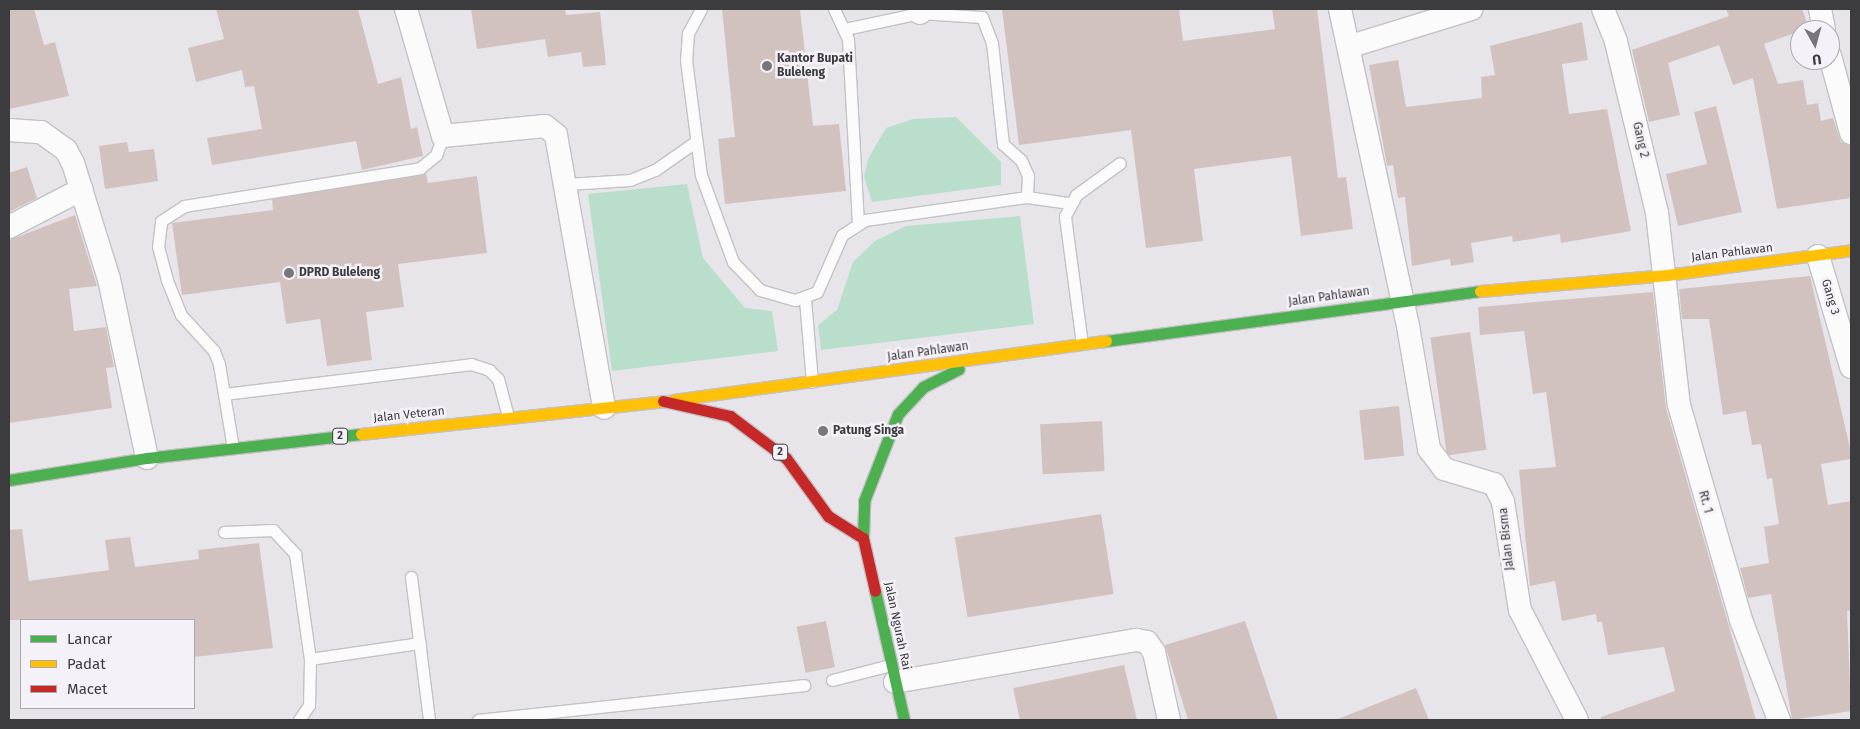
<!DOCTYPE html>
<style>
body{margin:0}
#map{position:relative;width:1860px;height:729px;overflow:hidden;background:#e8e5ea;font-family:"Fira Sans",sans-serif}
div>[style]{position:absolute}
.green>*{inset:0;background:#b9dfcc}
.building>*{inset:0;background:#d2c2bf;transform-origin:0 0}
.roads{filter:drop-shadow(1px 0 #c3c1c4) drop-shadow(-1px 0 #c3c1c4) drop-shadow(0 1px #c3c1c4) drop-shadow(0 -1px #c3c1c4)}
.lane>*{height:11px;margin:-5.5px;padding:0 5.5px;transform-origin:5.5px;border-radius:5.5px;background:#fcfbfc}
.street>*{height:22px;margin:-11px;padding:0 11px;transform-origin:11px;border-radius:11px;background:#fcfbfc}
.fast>*{height:11px;margin:-5.5px;padding:0 5.5px;transform-origin:5.5px;border-radius:5.5px;background:#4caf50}
.slow>*{height:11px;margin:-5.5px;padding:0 5.5px;transform-origin:5.5px;border-radius:5.5px;background:#ffc107}
.jam>*{height:11px;margin:-5.5px;padding:0 5.5px;transform-origin:5.5px;border-radius:5.5px;background:#c62828}
.dots>*{width:14px;height:14px;translate:-50% -50%;box-sizing:border-box;border:2px solid #f5f1f8;border-radius:50%}
span{translate:-50% -50%;white-space:nowrap;text-align:center;line-height:1.15;-webkit-text-stroke:5px #f5f1f8;paint-order:stroke}
.shield-label span{padding:1px 4px;background:#f5f1f8;border:1px solid;border-radius:4px;-webkit-text-stroke-width:0}
.shield-label{font-size:11px;color:#3c3b3e;font-weight:700}
.poi-label{font-size:12px;color:#3c3b3e;font-weight:700}
.left{translate:0 -50%;text-align:left}
.street-label{font-size:12px;color:#3c3b3e}
.frame{position:absolute;inset:0;border:10px solid #3c3b3e;pointer-events:none}
.legend{position:absolute;left:20px;top:619px;width:175px;height:90px;box-sizing:border-box;background:#f5f1f8;border:1px solid #aba8ae;margin:0;padding:6px 9px;list-style:none;font-size:15px;color:#3c3b3e}
.legend li{display:flex;align-items:center;gap:10px;height:25px}
.legend b{width:25px;border:1px solid #aba8ae}
.north{position:absolute;left:1790px;top:20px;width:50px;height:50px;box-sizing:border-box;background:#f5f1f8;border:1px solid #aba8ae;border-radius:50%;rotate:173deg;font-size:14px;font-weight:700;line-height:20px;text-align:center;color:#3c3b3e}
.north::after{content:'';display:block;margin:auto;width:18px;height:22px;background:#78767a;clip-path:polygon(50% 0,100% 100%,50% 72%,0 100%)}
</style>
<div id="map">
<div class="green">
<div style="clip-path:polygon(956px 117px,1001px 162px,1001px 185px,872px 202px,864px 177px,868px 159px,886px 128px,913px 119px)"></div>
<div style="clip-path:polygon(687px 184px,703px 258px,745px 308px,772px 311px,778px 351px,612px 371px,588px 194px)"></div>
<div style="clip-path:polygon(1020px 216px,1034px 324px,821px 350px,818px 325px,837px 310px,853px 262px,875px 241px,906px 226px)"></div>
</div>
<div class="building">
<div style="clip-path:polygon(9px 9px,34px 9px,44px 45px,55px 42px,69px 96px,9px 109px)"></div>
<div style="clip-path:polygon(216px 9px,358px 9px,378px 84px,401px 77px,411px 129px,417px 127px,423px 156px,362px 170px,356px 141px,212px 165px,207px 138px,262px 129px,254px 86px,245px 87px,242px 70px,196px 82px,188px 48px,224px 39px)"></div>
<div style="clip-path:polygon(471px 9px,565px 9px,566px 15px,600px 12px,606px 65px,583px 67px,581px 52px,548px 57px,545px 39px,477px 49px)"></div>
<div style="clip-path:polygon(722px 9px,800px 9px,813px 126px,839px 124px,846px 191px,725px 204px,718px 139px,735px 137px)"></div>
<div style="clip-path:polygon(1002px 9px,1179px 9px,1183px 41px,1275px 29px,1272px 9px,1317px 9px,1338px 178px,1346px 177px,1353px 229px,1301px 236px,1291px 156px,1194px 169px,1203px 241px,1146px 248px,1131px 130px,1019px 145px)"></div>
<div style="clip-path:polygon(1726px 9px,1802px 9px,1809px 28px,1764px 44px,1778px 84px,1803px 80px,1807px 105px,1818px 103px,1821px 121px,1833px 118px,1841px 142px,1851px 146px,1851px 198px,1777px 209px,1753px 78px,1733px 85px,1719px 45px,1668px 63px,1680px 115px,1649px 122px,1632px 50px,1729px 16px)"></div>
<div style="clip-path:polygon(1582px 22px,1588px 60px,1562px 64px,1569px 114px,1607px 109px,1631px 231px,1561px 243px,1560px 234px,1513px 242px,1512px 236px,1471px 243px,1474px 262px,1451px 266px,1450px 259px,1412px 266px,1405px 197px,1398px 198px,1393px 165px,1387px 166px,1369px 65px,1398px 60px,1406px 107px,1482px 98px,1481px 77px,1495px 75px,1490px 46px)"></div>
<div style="clip-path:polygon(1716px 106px,1742px 212px,1678px 226px,1666px 174px,1707px 164px,1694px 112px)"></div>
<div style="clip-path:polygon(127px 142px,129px 152px,154px 149px,158px 181px,105px 189px,99px 146px)"></div>
<div style="clip-path:polygon(27px 167px,37px 198px,9px 212px,9px 173px)"></div>
<div style="clip-path:polygon(426px 173px,428px 183px,477px 176px,487px 253px,398px 264px,404px 307px,366px 312px,372px 360px,327px 366px,320px 319px,286px 324px,280px 282px,182px 295px,172px 223px,273px 210px,272px 199px)"></div>
<div style="clip-path:polygon(75px 215px,97px 286px,69px 289px,74px 331px,106px 327px,114px 367px,106px 368px,112px 408px,9px 423px,9px 240px)"></div>
<div style="clip-path:polygon(1810px 276px,1851px 452px,1851px 459px,1821px 464px,1828px 505px,1851px 501px,1851px 610px,1847px 611px,1851px 711px,1792px 720px,1771px 594px,1748px 598px,1740px 568px,1769px 563px,1764px 527px,1779px 524px,1772px 478px,1767px 479px,1761px 444px,1752px 445px,1746px 411px,1723px 415px,1709px 319px,1682px 319px,1679px 289px)"></div>
<div style="clip-path:polygon(1653px 292px,1666px 408px,1756px 720px,1601px 720px,1601px 717px,1675px 691px,1664px 647px,1608px 655px,1602px 622px,1597px 622px,1596px 614px,1562px 621px,1555px 581px,1530px 586px,1519px 470px,1556px 467px,1546px 392px,1533px 394px,1524px 331px,1480px 335px,1478px 307px)"></div>
<div style="left:1470px;top:332px;width:119px;height:40px;rotate:82deg"></div>
<div style="left:1399px;top:406px;width:50px;height:40px;rotate:84deg"></div>
<div style="left:1102px;top:421px;width:50px;height:62px;rotate:87deg"></div>
<div style="left:1101px;top:514px;width:81px;height:148px;rotate:81deg"></div>
<div style="clip-path:polygon(22px 529px,29px 581px,109px 570px,105px 540px,130px 537px,135px 567px,199px 559px,198px 550px,259px 543px,273px 648px,194px 657px,194px 620px,9px 620px,9px 530px)"></div>
<div style="left:826px;top:621px;width:47px;height:30px;rotate:79deg"></div>
<div style="clip-path:polygon(1245px 621px,1278px 720px,1188px 720px,1165px 645px)"></div>
<div style="clip-path:polygon(1124px 665px,1137px 720px,1020px 720px,1013px 688px)"></div>
<div style="clip-path:polygon(1416px 688px,1429px 720px,1338px 720px,1338px 719px)"></div>
</div>
<div class="roads">
<div class="lane">
<div style="left:701px;top:9px;width:27px;rotate:118deg"></div>
<div style="left:688px;top:33px;width:27px;rotate:94deg"></div>
<div style="left:686px;top:60px;width:116px;rotate:82.6deg"></div>
<div style="left:701px;top:175px;width:93px;rotate:69.8deg"></div>
<div style="left:733px;top:262px;width:39px;rotate:46deg"></div>
<div style="left:760px;top:290px;width:36px;rotate:16deg"></div>
<div style="left:795px;top:300px;width:23px;rotate:-20deg"></div>
<div style="left:817px;top:292px;width:62px;rotate:-66.3deg"></div>
<div style="left:842px;top:235px;width:27px;rotate:-33deg"></div>
<div style="left:865px;top:220px;width:164px;rotate:-8.1deg"></div>
<div style="left:1027px;top:197px;width:41px;rotate:8.3deg"></div>
<div style="left:834px;top:9px;width:33px;rotate:65deg"></div>
<div style="left:848px;top:39px;width:183px;rotate:86.9deg"></div>
<div style="left:845px;top:29px;width:77px;rotate:-12deg"></div>
<div style="left:920px;top:13px;width:62px;rotate:3.7deg"></div>
<div style="left:982px;top:17px;width:28px;rotate:69deg"></div>
<div style="left:992px;top:43px;width:102px;rotate:83.8deg"></div>
<div style="left:1003px;top:144px;width:24px;rotate:42deg"></div>
<div style="left:1021px;top:160px;width:17px;rotate:66deg"></div>
<div style="left:1028px;top:176px;width:21px;rotate:93deg"></div>
<div style="left:568px;top:184px;width:62px;rotate:-3.7deg"></div>
<div style="left:630px;top:180px;width:27px;rotate:-22deg"></div>
<div style="left:655px;top:170px;width:49px;rotate:-35deg"></div>
<div style="left:805px;top:299px;width:83px;rotate:85.2deg"></div>
<div style="left:1082px;top:344px;width:129px;rotate:-97.6deg"></div>
<div style="left:1065px;top:216px;width:24px;rotate:-62deg"></div>
<div style="left:1076px;top:195px;width:54px;rotate:-36deg"></div>
<div style="left:224px;top:394px;width:249px;rotate:-6.9deg"></div>
<div style="left:471px;top:364px;width:19px;rotate:18deg"></div>
<div style="left:489px;top:370px;width:13px;rotate:45deg"></div>
<div style="left:498px;top:379px;width:39px;rotate:75deg"></div>
<div style="left:233px;top:448px;width:85px;rotate:-99.5deg"></div>
<div style="left:219px;top:364px;width:14px;rotate:-111deg"></div>
<div style="left:214px;top:351px;width:49px;rotate:-132.5deg"></div>
<div style="left:181px;top:315px;width:38px;rotate:-112deg"></div>
<div style="left:167px;top:280px;width:34px;rotate:-105deg"></div>
<div style="left:158px;top:247px;width:26px;rotate:-83deg"></div>
<div style="left:161px;top:221px;width:27px;rotate:-33deg"></div>
<div style="left:184px;top:206px;width:239px;rotate:-9.1deg"></div>
<div style="left:420px;top:168px;width:21px;rotate:-39deg"></div>
<div style="left:436px;top:155px;width:20px;rotate:-70deg"></div>
<div style="left:224px;top:532px;width:49px;rotate:-2.3deg"></div>
<div style="left:273px;top:530px;width:33px;rotate:47deg"></div>
<div style="left:295px;top:554px;width:106px;rotate:81.9deg"></div>
<div style="left:310px;top:659px;width:46px;rotate:91.2deg"></div>
<div style="left:309px;top:705px;width:18px;rotate:124deg"></div>
<div style="left:411px;top:577px;width:144px;rotate:82.8deg"></div>
<div style="left:310px;top:659px;width:111px;rotate:-8.3deg"></div>
<div style="left:832px;top:680px;width:61px;rotate:-14.3deg"></div>
<div style="left:478px;top:720px;width:328px;rotate:-6.1deg"></div>
</div>
<div class="street">
<div style="left:406px;top:9px;width:132px;rotate:73.8deg"></div>
<div style="left:443px;top:136px;width:102px;rotate:-5.6deg"></div>
<div style="left:545px;top:126px;width:14px;rotate:39deg"></div>
<div style="left:556px;top:135px;width:277px;rotate:80deg"></div>
<div style="left:919px;top:9px;width:4px;rotate:76deg"></div>
<div style="left:1340px;top:9px;width:324px;rotate:77.9deg"></div>
<div style="left:1408px;top:326px;width:125px;rotate:80.3deg"></div>
<div style="left:1429px;top:449px;width:25px;rotate:53deg"></div>
<div style="left:1444px;top:469px;width:52px;rotate:16.7deg"></div>
<div style="left:1494px;top:484px;width:20px;rotate:63deg"></div>
<div style="left:1503px;top:502px;width:109px;rotate:81.1deg"></div>
<div style="left:1520px;top:610px;width:124px;rotate:62.6deg"></div>
<div style="left:1603px;top:9px;width:35px;rotate:68deg"></div>
<div style="left:1616px;top:42px;width:176px;rotate:76.5deg"></div>
<div style="left:1657px;top:213px;width:193px;rotate:83.5deg"></div>
<div style="left:1679px;top:405px;width:224px;rotate:73.9deg"></div>
<div style="left:1741px;top:620px;width:107px;rotate:69.2deg"></div>
<div style="left:1820px;top:9px;width:21px;rotate:79deg"></div>
<div style="left:1351px;top:46px;width:126px;rotate:-17.1deg"></div>
<div style="left:1830px;top:56px;width:80px;rotate:74.7deg"></div>
<div style="left:9px;top:130px;width:32px;rotate:4deg"></div>
<div style="left:41px;top:132px;width:31px;rotate:36deg"></div>
<div style="left:66px;top:150px;width:15px;rotate:62deg"></div>
<div style="left:73px;top:163px;width:121px;rotate:72.8deg"></div>
<div style="left:109px;top:279px;width:183px;rotate:78deg"></div>
<div style="left:9px;top:227px;width:82px;rotate:-27.5deg"></div>
<div style="left:1818px;top:256px;width:116px;rotate:73.4deg"></div>
<div style="left:895px;top:682px;width:245px;rotate:-9.9deg"></div>
<div style="left:1136px;top:640px;width:11px;rotate:10deg"></div>
<div style="left:1147px;top:642px;width:12px;rotate:55deg"></div>
<div style="left:1154px;top:652px;width:70px;rotate:77.6deg"></div>
</div>
<div class="fast">
<div style="left:1106px;top:341px;width:377px;rotate:-7.6deg"></div>
<div style="left:9px;top:480px;width:140px;rotate:-9.1deg"></div>
<div style="left:147px;top:458px;width:215px;rotate:-6.4deg"></div>
<div style="left:863px;top:538px;width:37px;rotate:-88deg"></div>
<div style="left:864px;top:501px;width:93px;rotate:-68.7deg"></div>
<div style="left:898px;top:414px;width:37px;rotate:-47deg"></div>
<div style="left:923px;top:387px;width:40px;rotate:-26.6deg"></div>
<div style="left:875px;top:591px;width:132px;rotate:77.3deg"></div>
</div>
<div class="slow">
<div style="left:1480px;top:291px;width:188px;rotate:-4.9deg"></div>
<div style="left:1667px;top:275px;width:186px;rotate:-7.7deg"></div>
<div style="left:673px;top:400px;width:437px;rotate:-7.8deg"></div>
<div style="left:361px;top:434px;width:304px;rotate:-6.2deg"></div>
</div>
<div class="jam">
<div style="left:663px;top:401px;width:69px;rotate:12.6deg"></div>
<div style="left:730px;top:416px;width:70px;rotate:36.9deg"></div>
<div style="left:786px;top:458px;width:72px;rotate:54.1deg"></div>
<div style="left:828px;top:516px;width:41px;rotate:32.2deg"></div>
<div style="left:863px;top:538px;width:54px;rotate:77.2deg"></div>
</div>
</div>
<div class="dots">
<div style="left:767px;top:66px;background:#78767a"></div>
<div style="left:289px;top:273px;background:#78767a"></div>
<div style="left:823px;top:431px;background:#78767a"></div>
</div>
<div class="shield-label">
<span style="left:340px;top:436px">2</span>
<span style="left:780px;top:452px">2</span>
</div>
<div class="poi-label">
<span class="left" style="left:777px;top:66px">Kantor Bupati<br>Buleleng</span>
<span class="left" style="left:299px;top:273px">DPRD Buleleng</span>
<span class="left" style="left:833px;top:431px">Patung Singa</span>
</div>
<div class="street-label">
<span style="left:1640px;top:140px;rotate:77deg">Gang 2</span>
<span style="left:1732px;top:253px;rotate:-7deg">Jalan Pahlawan</span>
<span style="left:1329px;top:297px;rotate:-8deg">Jalan Pahlawan</span>
<span style="left:1830px;top:297px;rotate:73deg">Gang 3</span>
<span style="left:928px;top:352px;rotate:-8deg">Jalan Pahlawan</span>
<span style="left:409px;top:415px;rotate:-6deg">Jalan Veteran</span>
<span style="left:1705px;top:502px;rotate:75deg">Rt. 1</span>
<span style="left:1507px;top:539px;rotate:-96deg">Jalan Bisma</span>
<span style="left:897px;top:626px;rotate:78deg">Jalan Ngurah Rai</span>
</div>
<div class="frame"></div>
<ul class="legend">
<li><b style="height:6px;background:#4caf50"></b>Lancar</li>
<li><b style="height:6px;background:#ffc107"></b>Padat</li>
<li><b style="height:6px;background:#c62828"></b>Macet</li>
</ul>
<div class="north">U</div>
</div>
